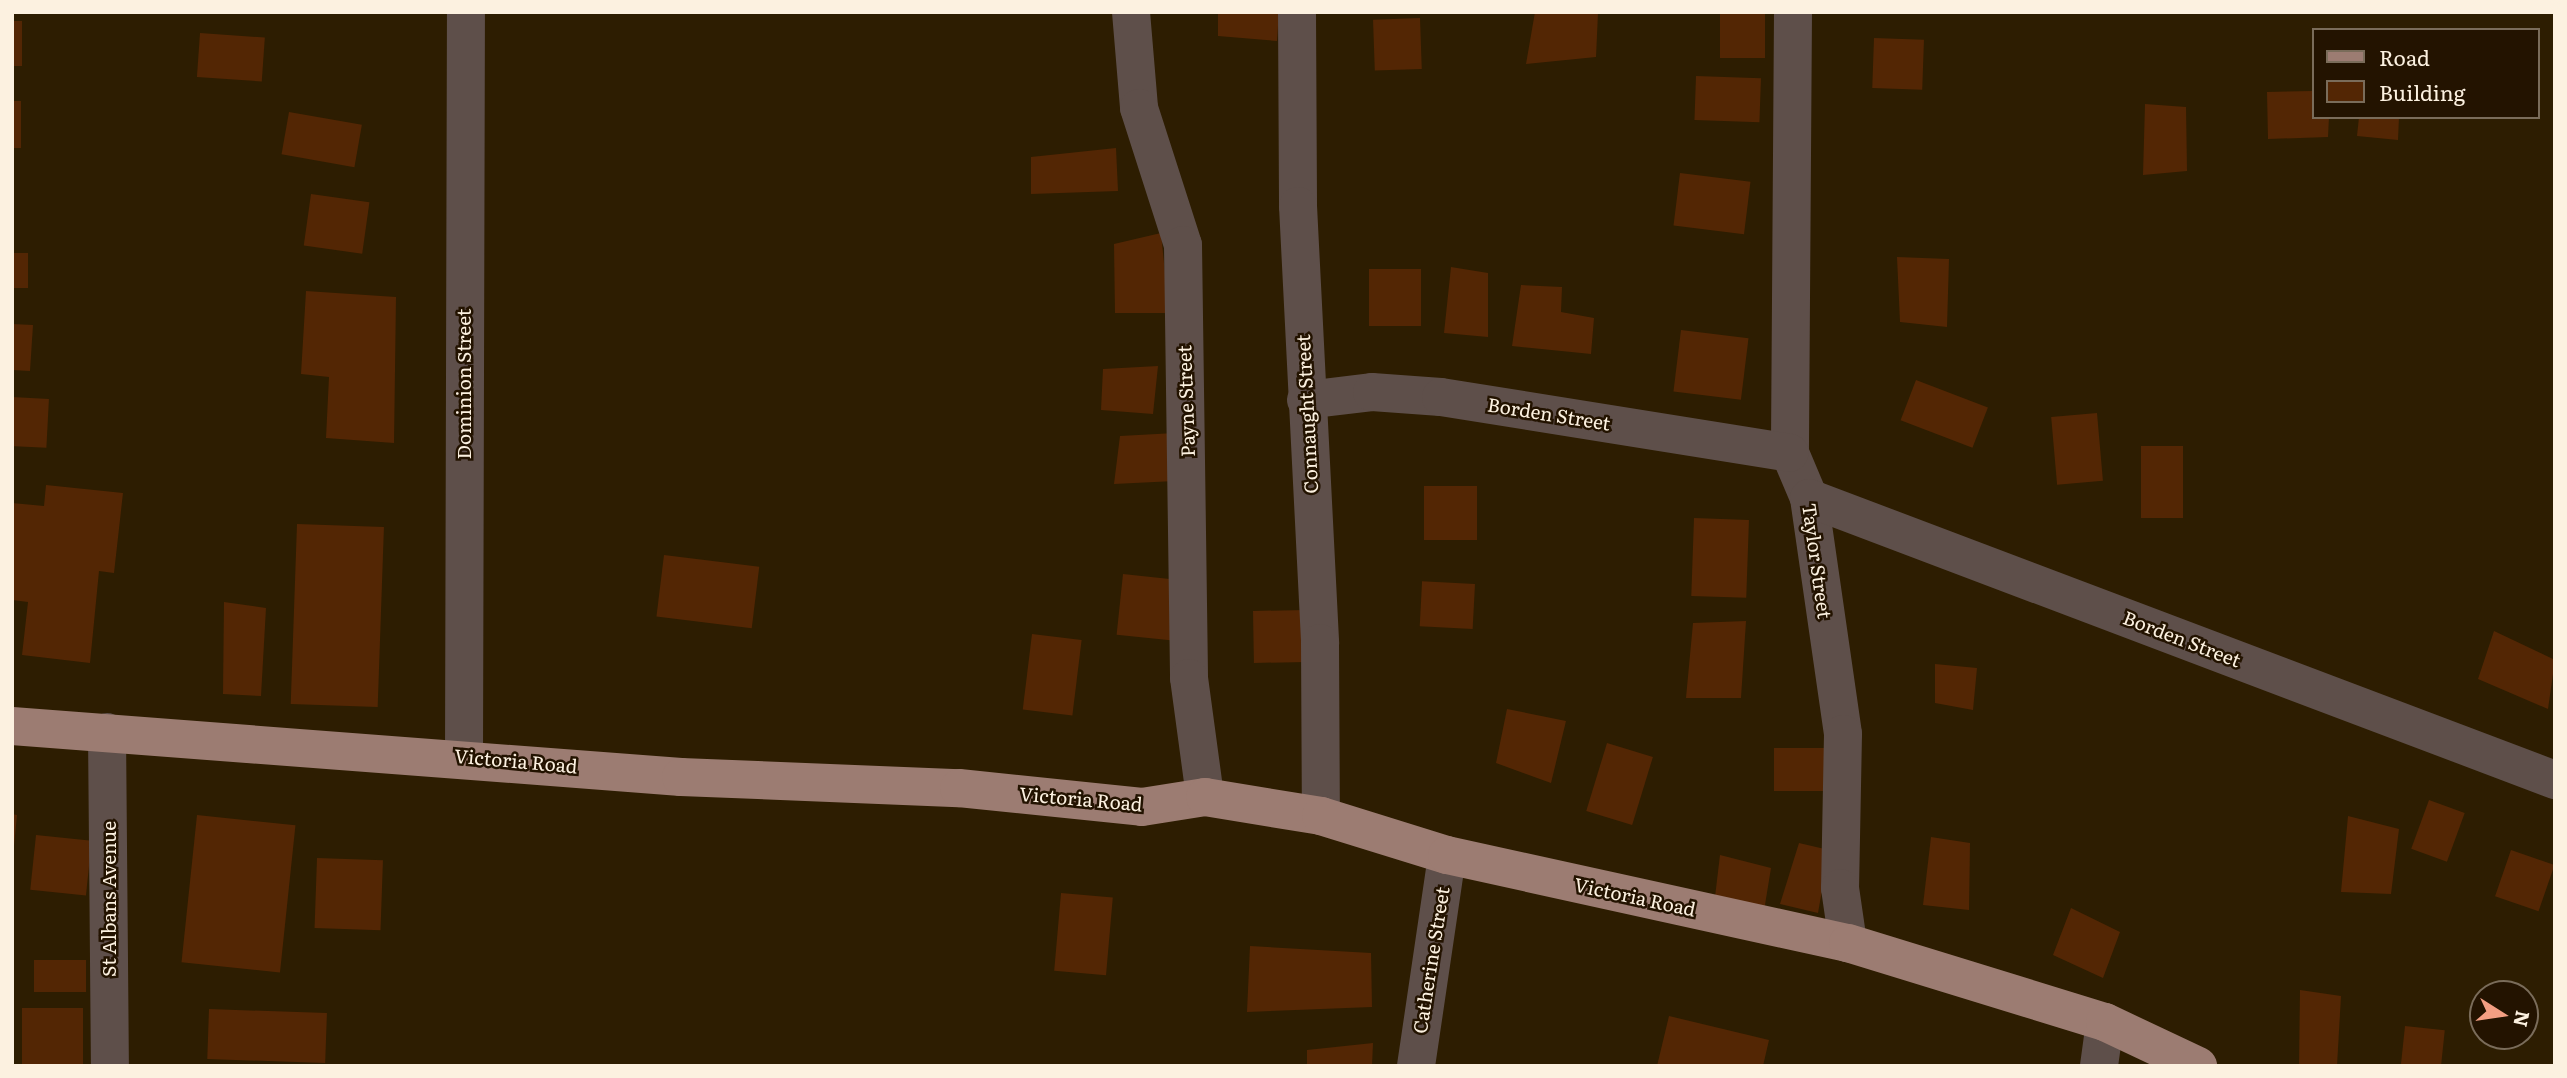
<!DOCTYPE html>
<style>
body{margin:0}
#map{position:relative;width:2567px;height:1078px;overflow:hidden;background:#2d1d01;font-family:Literata,serif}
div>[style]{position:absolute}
.building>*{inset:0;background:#532604;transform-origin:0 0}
.minor>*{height:38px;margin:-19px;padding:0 19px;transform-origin:19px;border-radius:19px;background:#5e4f4a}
.primary>*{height:38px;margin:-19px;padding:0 19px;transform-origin:19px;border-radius:19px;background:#9c7c72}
span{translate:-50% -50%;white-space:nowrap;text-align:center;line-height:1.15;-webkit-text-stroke:5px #231300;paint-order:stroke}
.street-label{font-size:19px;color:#fcf1e0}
.frame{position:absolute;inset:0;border:14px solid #fcf1e0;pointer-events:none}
.legend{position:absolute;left:2312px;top:28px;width:228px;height:91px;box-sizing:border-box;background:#231300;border:2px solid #7a6c5a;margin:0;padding:9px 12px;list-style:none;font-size:21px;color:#fcf1e0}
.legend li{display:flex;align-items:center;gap:14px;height:35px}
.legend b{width:35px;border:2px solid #7a6c5a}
.north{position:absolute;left:2469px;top:980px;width:70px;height:70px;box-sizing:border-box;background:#231300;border:2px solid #7a6c5a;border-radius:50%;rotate:102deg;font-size:19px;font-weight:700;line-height:28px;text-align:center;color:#fcf1e0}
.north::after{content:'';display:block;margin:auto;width:24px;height:32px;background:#f39f83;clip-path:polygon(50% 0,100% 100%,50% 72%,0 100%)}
</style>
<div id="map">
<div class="building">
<div style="clip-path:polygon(1218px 12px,1279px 12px,1277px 41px,1218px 36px)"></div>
<div style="clip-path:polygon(1535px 12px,1598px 13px,1596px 57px,1526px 64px)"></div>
<div style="left:1720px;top:12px;width:45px;height:46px"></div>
<div style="left:1420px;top:18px;width:51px;height:47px;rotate:88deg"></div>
<div style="left:12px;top:21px;width:10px;height:45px"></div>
<div style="left:200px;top:33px;width:65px;height:44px;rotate:4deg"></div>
<div style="left:1874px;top:38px;width:50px;height:50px;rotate:2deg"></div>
<div style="left:1696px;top:76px;width:65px;height:44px;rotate:2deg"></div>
<div style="clip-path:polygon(2313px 91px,2313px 117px,2329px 117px,2328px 137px,2268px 139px,2267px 92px)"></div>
<div style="left:12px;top:101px;width:9px;height:47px"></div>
<div style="clip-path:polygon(2145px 104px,2186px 107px,2187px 171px,2143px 175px)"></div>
<div style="left:289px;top:112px;width:74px;height:43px;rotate:10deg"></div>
<div style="clip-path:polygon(2359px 117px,2399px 117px,2398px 140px,2357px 136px)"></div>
<div style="clip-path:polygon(1116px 148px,1118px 191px,1031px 194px,1031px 157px)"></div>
<div style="left:1680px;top:173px;width:71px;height:53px;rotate:7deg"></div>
<div style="left:311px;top:194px;width:59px;height:52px;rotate:8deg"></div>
<div style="clip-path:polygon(1161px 233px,1169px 313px,1115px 313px,1114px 244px)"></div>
<div style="left:12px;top:253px;width:16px;height:35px"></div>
<div style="clip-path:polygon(1897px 257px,1949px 259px,1947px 327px,1900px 322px)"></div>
<div style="clip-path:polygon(1451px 267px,1488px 273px,1488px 337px,1444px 333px)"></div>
<div style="left:1369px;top:269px;width:52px;height:57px"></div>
<div style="clip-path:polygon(1521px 285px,1562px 287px,1561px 312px,1594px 318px,1591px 354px,1512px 346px)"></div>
<div style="clip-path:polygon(306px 291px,396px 297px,394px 443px,326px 438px,329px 377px,301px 374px)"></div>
<div style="clip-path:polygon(12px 324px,33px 325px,30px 371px,12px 370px)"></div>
<div style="left:1681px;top:330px;width:68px;height:62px;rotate:7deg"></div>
<div style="clip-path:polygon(1158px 366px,1153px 414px,1101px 410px,1103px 369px)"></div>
<div style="left:1916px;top:380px;width:77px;height:43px;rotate:21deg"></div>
<div style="left:12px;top:397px;width:37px;height:49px;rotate:3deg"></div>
<div style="left:2097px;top:413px;width:68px;height:46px;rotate:85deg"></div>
<div style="clip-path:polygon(1175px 433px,1175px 481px,1114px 484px,1120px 436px)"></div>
<div style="left:2141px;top:446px;width:42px;height:72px"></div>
<div style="clip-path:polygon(46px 485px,123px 493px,114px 573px,99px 571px,90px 663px,22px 655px,28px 602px,12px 600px,12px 503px,44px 506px)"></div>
<div style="left:1477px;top:486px;width:54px;height:53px;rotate:90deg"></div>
<div style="left:1694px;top:518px;width:55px;height:78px;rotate:2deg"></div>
<div style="left:297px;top:524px;width:87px;height:180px;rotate:2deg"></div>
<div style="left:664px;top:555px;width:96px;height:62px;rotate:7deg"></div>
<div style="left:1123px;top:574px;width:54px;height:61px;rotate:6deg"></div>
<div style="left:1475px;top:584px;width:45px;height:53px;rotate:93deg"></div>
<div style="clip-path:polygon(224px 602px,266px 608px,261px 696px,223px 694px)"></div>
<div style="left:1306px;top:610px;width:52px;height:53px;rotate:89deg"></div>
<div style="clip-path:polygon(1746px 621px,1741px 698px,1686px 698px,1693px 623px)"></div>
<div style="clip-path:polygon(2494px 631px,2555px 660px,2548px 709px,2478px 679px)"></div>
<div style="left:1032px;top:634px;width:50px;height:76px;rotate:7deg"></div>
<div style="clip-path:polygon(1935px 664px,1977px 668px,1973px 710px,1935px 703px)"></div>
<div style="clip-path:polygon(1507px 709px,1566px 721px,1551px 783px,1496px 763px)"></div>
<div style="left:1607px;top:743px;width:48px;height:71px;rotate:17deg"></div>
<div style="left:1774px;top:748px;width:53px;height:43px"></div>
<div style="left:2429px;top:800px;width:38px;height:52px;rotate:20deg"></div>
<div style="clip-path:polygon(12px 814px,17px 815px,14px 846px,12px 846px)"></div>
<div style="left:197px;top:815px;width:99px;height:148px;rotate:6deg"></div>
<div style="clip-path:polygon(2348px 816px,2399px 829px,2391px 894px,2341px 892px)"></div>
<div style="left:36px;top:835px;width:56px;height:55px;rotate:6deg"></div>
<div style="clip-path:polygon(1931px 837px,1970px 843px,1969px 910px,1923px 905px)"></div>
<div style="clip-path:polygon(1799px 843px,1829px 850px,1818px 913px,1780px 904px)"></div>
<div style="left:2511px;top:850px;width:46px;height:49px;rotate:19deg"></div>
<div style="clip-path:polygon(1720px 855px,1771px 868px,1764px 911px,1715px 897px)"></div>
<div style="left:317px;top:858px;width:66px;height:70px;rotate:2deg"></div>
<div style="left:1061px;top:893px;width:52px;height:78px;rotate:5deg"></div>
<div style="clip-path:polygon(2071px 908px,2120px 932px,2103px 978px,2053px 955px)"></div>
<div style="clip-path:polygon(1250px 946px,1371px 953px,1372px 1007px,1247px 1012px)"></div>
<div style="left:34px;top:960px;width:52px;height:32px"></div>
<div style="clip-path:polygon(2300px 990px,2341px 996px,2337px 1066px,2299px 1066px)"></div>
<div style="left:22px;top:1008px;width:61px;height:56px"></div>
<div style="left:209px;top:1009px;width:118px;height:50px;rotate:2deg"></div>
<div style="clip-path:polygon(1669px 1016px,1769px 1040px,1763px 1066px,1657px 1066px)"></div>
<div style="left:2405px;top:1026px;width:40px;height:40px;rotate:6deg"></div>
<div style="clip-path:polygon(1373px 1043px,1372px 1066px,1307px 1066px,1307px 1050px)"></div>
</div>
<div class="minor">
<div style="left:1131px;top:12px;width:96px;rotate:85.2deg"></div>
<div style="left:1139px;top:108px;width:144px;rotate:72.2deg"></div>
<div style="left:1183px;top:245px;width:433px;rotate:89.2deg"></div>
<div style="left:1189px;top:678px;width:120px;rotate:82.3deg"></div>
<div style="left:1297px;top:12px;width:194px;rotate:89.7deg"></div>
<div style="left:1298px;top:206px;width:438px;rotate:87.1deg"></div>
<div style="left:1320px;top:643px;width:173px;rotate:89.7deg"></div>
<div style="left:1793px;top:12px;width:441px;rotate:90.4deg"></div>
<div style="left:1790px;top:453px;width:49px;rotate:67.1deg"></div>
<div style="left:1809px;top:498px;width:238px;rotate:81.8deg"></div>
<div style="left:1843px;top:734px;width:154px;rotate:91.1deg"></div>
<div style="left:1840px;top:888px;width:56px;rotate:81.7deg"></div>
<div style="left:1306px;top:400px;width:66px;rotate:-6.9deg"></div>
<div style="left:1372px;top:392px;width:69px;rotate:4.1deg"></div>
<div style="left:1441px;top:397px;width:353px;rotate:9.1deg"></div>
<div style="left:1809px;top:498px;width:798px;rotate:20.71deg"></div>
<div style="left:107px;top:732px;width:334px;rotate:89.5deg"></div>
<div style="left:464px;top:757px;width:745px;rotate:-89.85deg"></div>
<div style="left:1416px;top:1066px;width:213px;rotate:-81.6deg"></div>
<div style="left:2099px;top:1066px;width:44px;rotate:-82.2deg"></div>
</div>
<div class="primary">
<div style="left:12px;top:726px;width:671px;rotate:4.36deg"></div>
<div style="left:681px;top:777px;width:278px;rotate:2.3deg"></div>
<div style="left:959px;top:788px;width:184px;rotate:5.9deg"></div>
<div style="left:1142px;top:807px;width:64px;rotate:-9deg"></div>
<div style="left:1205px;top:797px;width:118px;rotate:9.3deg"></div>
<div style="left:1321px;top:816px;width:132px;rotate:17.2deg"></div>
<div style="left:1447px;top:855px;width:411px;rotate:12.4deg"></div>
<div style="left:1848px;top:943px;width:269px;rotate:17.1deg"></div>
<div style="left:2105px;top:1022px;width:103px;rotate:25.3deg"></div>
</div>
<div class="street-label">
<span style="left:464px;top:384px;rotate:-90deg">Dominion Street</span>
<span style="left:1186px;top:401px;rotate:-92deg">Payne Street</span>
<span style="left:1307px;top:414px;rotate:-93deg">Connaught Street</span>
<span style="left:1549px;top:414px;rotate:9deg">Borden Street</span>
<span style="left:1817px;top:561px;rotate:82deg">Taylor Street</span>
<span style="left:2182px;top:639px;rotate:21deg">Borden Street</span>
<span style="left:516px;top:761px;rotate:5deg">Victoria Road</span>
<span style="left:1081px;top:799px;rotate:5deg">Victoria Road</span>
<span style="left:1635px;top:897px;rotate:12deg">Victoria Road</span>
<span style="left:109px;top:899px;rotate:-90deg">St Albans Avenue</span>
<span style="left:1431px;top:960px;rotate:-81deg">Catherine Street</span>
</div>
<div class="frame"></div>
<ul class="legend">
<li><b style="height:9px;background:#9c7c72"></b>Road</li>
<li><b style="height:19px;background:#532604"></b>Building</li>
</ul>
<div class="north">N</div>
</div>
